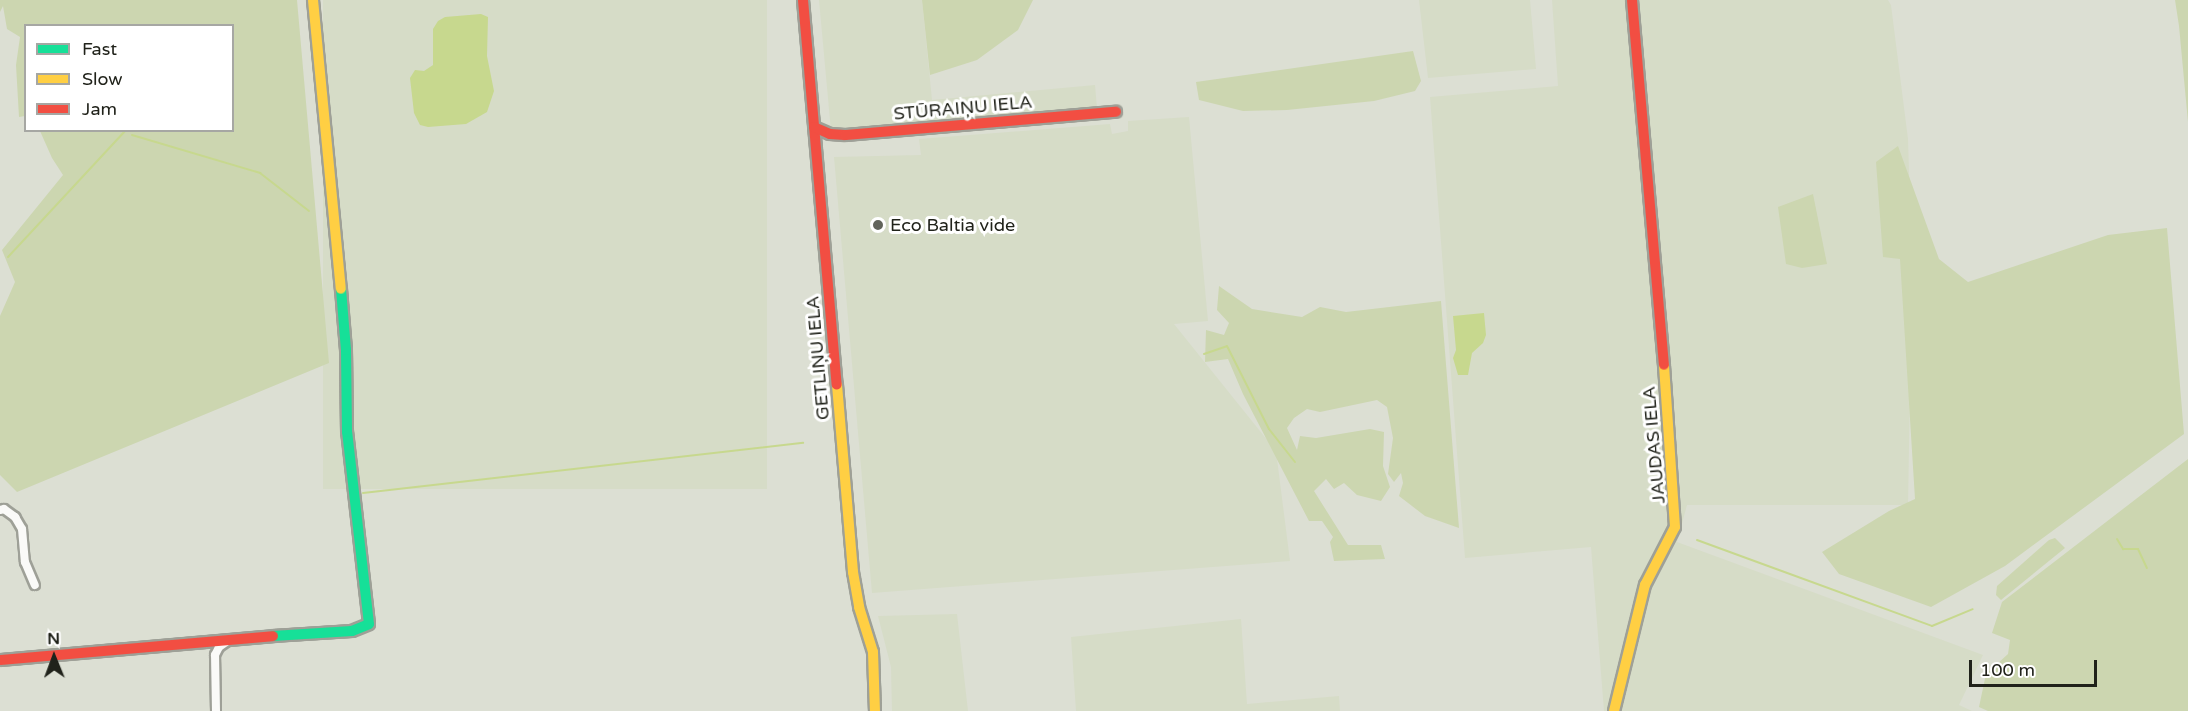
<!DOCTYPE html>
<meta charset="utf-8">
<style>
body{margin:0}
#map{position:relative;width:2188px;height:711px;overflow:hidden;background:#dcdfd3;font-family:"Varela Round",sans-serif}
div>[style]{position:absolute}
.built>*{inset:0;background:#d6dcc7;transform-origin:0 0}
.green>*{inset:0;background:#ccd6b0}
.water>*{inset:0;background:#c7d88e}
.stream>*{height:2px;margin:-1px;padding:0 1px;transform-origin:1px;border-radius:1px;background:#c7d88e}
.roads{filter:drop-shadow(2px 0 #9ea097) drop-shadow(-2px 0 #9ea097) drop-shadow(0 2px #9ea097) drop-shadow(0 -2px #9ea097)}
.street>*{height:8px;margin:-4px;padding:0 4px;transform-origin:4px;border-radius:4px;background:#fafaf8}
.fast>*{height:10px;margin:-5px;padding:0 5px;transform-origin:5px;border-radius:5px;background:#16e098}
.slow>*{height:10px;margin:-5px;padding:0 5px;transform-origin:5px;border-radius:5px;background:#ffcf43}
.jam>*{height:10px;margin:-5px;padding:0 5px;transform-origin:5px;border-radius:5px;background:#f24e42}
.dots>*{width:16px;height:16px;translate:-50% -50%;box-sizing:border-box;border:3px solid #fff;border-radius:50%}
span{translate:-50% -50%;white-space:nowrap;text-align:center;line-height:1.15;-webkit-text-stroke:6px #fff;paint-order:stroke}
.street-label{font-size:18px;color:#20221a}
.poi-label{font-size:18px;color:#20221a}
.left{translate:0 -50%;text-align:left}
.legend{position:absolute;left:24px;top:24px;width:210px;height:108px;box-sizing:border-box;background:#fff;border:2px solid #a6a7a3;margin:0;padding:8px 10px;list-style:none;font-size:18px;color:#20221a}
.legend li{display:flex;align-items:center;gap:12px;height:30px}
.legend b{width:30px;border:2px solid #a6a7a3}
.north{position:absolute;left:24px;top:627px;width:60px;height:60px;-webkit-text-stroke:4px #fff;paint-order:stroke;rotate:359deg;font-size:16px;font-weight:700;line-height:24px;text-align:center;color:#20221a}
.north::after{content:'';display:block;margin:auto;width:21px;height:27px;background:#20221a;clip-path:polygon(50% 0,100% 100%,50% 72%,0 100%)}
.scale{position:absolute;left:1969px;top:660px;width:128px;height:27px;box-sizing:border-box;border:3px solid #20221a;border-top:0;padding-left:8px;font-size:18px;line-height:21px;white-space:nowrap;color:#20221a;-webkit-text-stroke:4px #fff;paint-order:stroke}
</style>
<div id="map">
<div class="built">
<div style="left:323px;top:0;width:444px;height:489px"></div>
<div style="clip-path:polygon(819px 0,922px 0,932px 100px,1095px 85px,1097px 108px,831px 131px)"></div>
<div style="clip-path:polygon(1419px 0,1530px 0,1536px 69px,1428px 78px)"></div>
<div style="clip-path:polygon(1552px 0,1888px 0,1891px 5px,1908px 139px,1912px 274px,1908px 505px,1687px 505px,1677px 542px,1983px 655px,1959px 705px,1972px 711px,1604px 711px,1591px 547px,1465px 558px,1430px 97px,1558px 86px)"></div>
<div style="clip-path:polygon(1189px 117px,1208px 321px,1174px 324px,1276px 451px,1290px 561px,872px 593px,834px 157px,921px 155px,919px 139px,1110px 124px,1112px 134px,1128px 131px,1128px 121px)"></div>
<div style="clip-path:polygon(957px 614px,968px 711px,892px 711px,891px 667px,878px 616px)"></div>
<div style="clip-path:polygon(1241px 619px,1247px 704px,1339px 696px,1340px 711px,1076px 711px,1071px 637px)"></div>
</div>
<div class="green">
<div style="clip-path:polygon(0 0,297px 0,329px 363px,17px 492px,0 475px,0 316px,15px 282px,2px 250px,63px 175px,52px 158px,40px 131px,232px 130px,232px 26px,26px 26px,25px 116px,19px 117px,16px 65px,20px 37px,7px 29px,3px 6px,0 12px)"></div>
<div style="clip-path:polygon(922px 0,1033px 0,1018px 30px,977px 60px,930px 75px)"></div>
<div style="clip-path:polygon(2175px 0,2188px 0,2188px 122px,2179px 26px)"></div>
<div style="clip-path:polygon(1413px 51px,1421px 81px,1415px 91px,1374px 101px,1287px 110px,1243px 111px,1199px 100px,1196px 82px)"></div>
<div style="clip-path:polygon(1898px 146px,1939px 259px,1968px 282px,2108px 235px,2167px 228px,2184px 434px,2005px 566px,1931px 607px,1839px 574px,1822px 552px,1889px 511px,1915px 499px,1900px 259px,1883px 257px,1876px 162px)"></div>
<div style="clip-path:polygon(1813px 194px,1827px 264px,1802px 268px,1786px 264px,1778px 207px)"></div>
<div style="clip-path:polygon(1219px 286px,1252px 309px,1302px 317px,1320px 307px,1346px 312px,1441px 301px,1459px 528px,1425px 516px,1399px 496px,1403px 483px,1401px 473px,1394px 482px,1388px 474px,1393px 438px,1387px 407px,1377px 400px,1320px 412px,1307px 409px,1294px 418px,1287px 428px,1297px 450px,1300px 436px,1316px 438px,1370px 429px,1384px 432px,1383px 466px,1390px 487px,1381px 501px,1357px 495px,1344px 483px,1334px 489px,1326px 479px,1314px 491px,1348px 545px,1381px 545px,1385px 559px,1334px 561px,1330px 542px,1333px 537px,1322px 521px,1309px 521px,1243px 394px,1228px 359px,1205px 362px,1206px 330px,1224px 335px,1229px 323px,1217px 310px)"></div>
<div style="clip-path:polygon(2188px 459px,2188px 711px,1988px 711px,1979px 707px,1986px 674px,2008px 654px,2010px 640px,1992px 633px,2002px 602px)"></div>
<div style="clip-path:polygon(2055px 538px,2065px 548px,2001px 600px,1996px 595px,1997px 586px,2049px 540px)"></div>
</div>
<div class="water">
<div style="clip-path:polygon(481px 14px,488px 17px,487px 56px,494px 91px,487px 112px,466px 124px,428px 127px,420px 125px,414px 113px,410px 78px,415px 70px,424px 71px,433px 65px,433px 29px,438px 21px,445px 17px)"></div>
<div style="clip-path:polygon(1484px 313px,1486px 335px,1483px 343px,1472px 353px,1468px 375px,1458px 375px,1453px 358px,1456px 350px,1453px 316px)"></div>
</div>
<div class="stream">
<div style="left:132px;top:135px;width:134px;rotate:16.5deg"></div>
<div style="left:260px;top:173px;width:62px;rotate:37.8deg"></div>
<div style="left:8px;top:257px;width:173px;rotate:-47.1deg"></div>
<div style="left:1204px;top:354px;width:24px;rotate:-19deg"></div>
<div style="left:1227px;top:346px;width:93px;rotate:63.2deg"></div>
<div style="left:1269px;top:429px;width:42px;rotate:51.8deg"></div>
<div style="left:363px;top:493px;width:443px;rotate:-6.5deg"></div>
<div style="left:2117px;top:539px;width:12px;rotate:59deg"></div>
<div style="left:2123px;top:549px;width:15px"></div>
<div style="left:2138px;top:549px;width:21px;rotate:65deg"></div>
<div style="left:1697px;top:540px;width:250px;rotate:20.1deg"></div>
<div style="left:1932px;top:626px;width:44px;rotate:-22.5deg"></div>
</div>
<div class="roads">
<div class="street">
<div style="left:0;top:510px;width:4px;rotate:-14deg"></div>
<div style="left:4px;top:509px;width:14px;rotate:36deg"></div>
<div style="left:15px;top:517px;width:14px;rotate:60deg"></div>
<div style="left:22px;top:529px;width:33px;rotate:85deg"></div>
<div style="left:25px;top:562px;width:25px;rotate:67deg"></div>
<div style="left:216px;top:711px;width:56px;rotate:-91deg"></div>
<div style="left:215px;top:655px;width:9px;rotate:-63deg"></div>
<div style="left:219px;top:647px;width:12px;rotate:-35deg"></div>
</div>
<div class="fast">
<div style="left:273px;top:636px;width:79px;rotate:-3.6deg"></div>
<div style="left:352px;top:631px;width:18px;rotate:-22deg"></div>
<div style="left:369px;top:624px;width:193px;rotate:-96.5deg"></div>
<div style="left:347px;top:432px;width:82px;rotate:-90.7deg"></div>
<div style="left:346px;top:350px;width:61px;rotate:-94.7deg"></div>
</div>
<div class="slow">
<div style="left:313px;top:0;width:290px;rotate:84.5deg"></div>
<div style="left:837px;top:385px;width:188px;rotate:85.1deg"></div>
<div style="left:853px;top:572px;width:36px;rotate:80deg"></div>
<div style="left:859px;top:607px;width:47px;rotate:72.7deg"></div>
<div style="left:873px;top:652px;width:59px;rotate:88.1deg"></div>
<div style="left:1614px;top:711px;width:130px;rotate:-76.2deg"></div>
<div style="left:1645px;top:585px;width:65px;rotate:-62.7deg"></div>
<div style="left:1675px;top:527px;width:162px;rotate:-93.9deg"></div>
</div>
<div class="jam">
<div style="left:803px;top:0;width:386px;rotate:85deg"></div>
<div style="left:1632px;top:0;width:366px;rotate:85deg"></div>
<div style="left:814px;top:127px;width:17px;rotate:24deg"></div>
<div style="left:830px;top:134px;width:15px;rotate:4deg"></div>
<div style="left:845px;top:135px;width:272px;rotate:-4.9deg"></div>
<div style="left:0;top:660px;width:274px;rotate:-5deg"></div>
</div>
</div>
<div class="dots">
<div style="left:878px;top:225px;background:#62645b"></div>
</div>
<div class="street-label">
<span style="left:963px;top:108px;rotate:-5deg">STŪRAIŅU IELA</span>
<span style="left:818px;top:358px;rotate:-95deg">GETLIŅU IELA</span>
<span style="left:1654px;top:445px;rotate:-95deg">JAUDAS IELA</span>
</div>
<div class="poi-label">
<span class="left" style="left:890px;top:225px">Eco Baltia vide</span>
</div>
<ul class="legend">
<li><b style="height:8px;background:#16e098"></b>Fast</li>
<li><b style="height:8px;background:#ffcf43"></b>Slow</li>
<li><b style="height:8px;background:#f24e42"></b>Jam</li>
</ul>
<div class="north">N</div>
<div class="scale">100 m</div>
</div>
